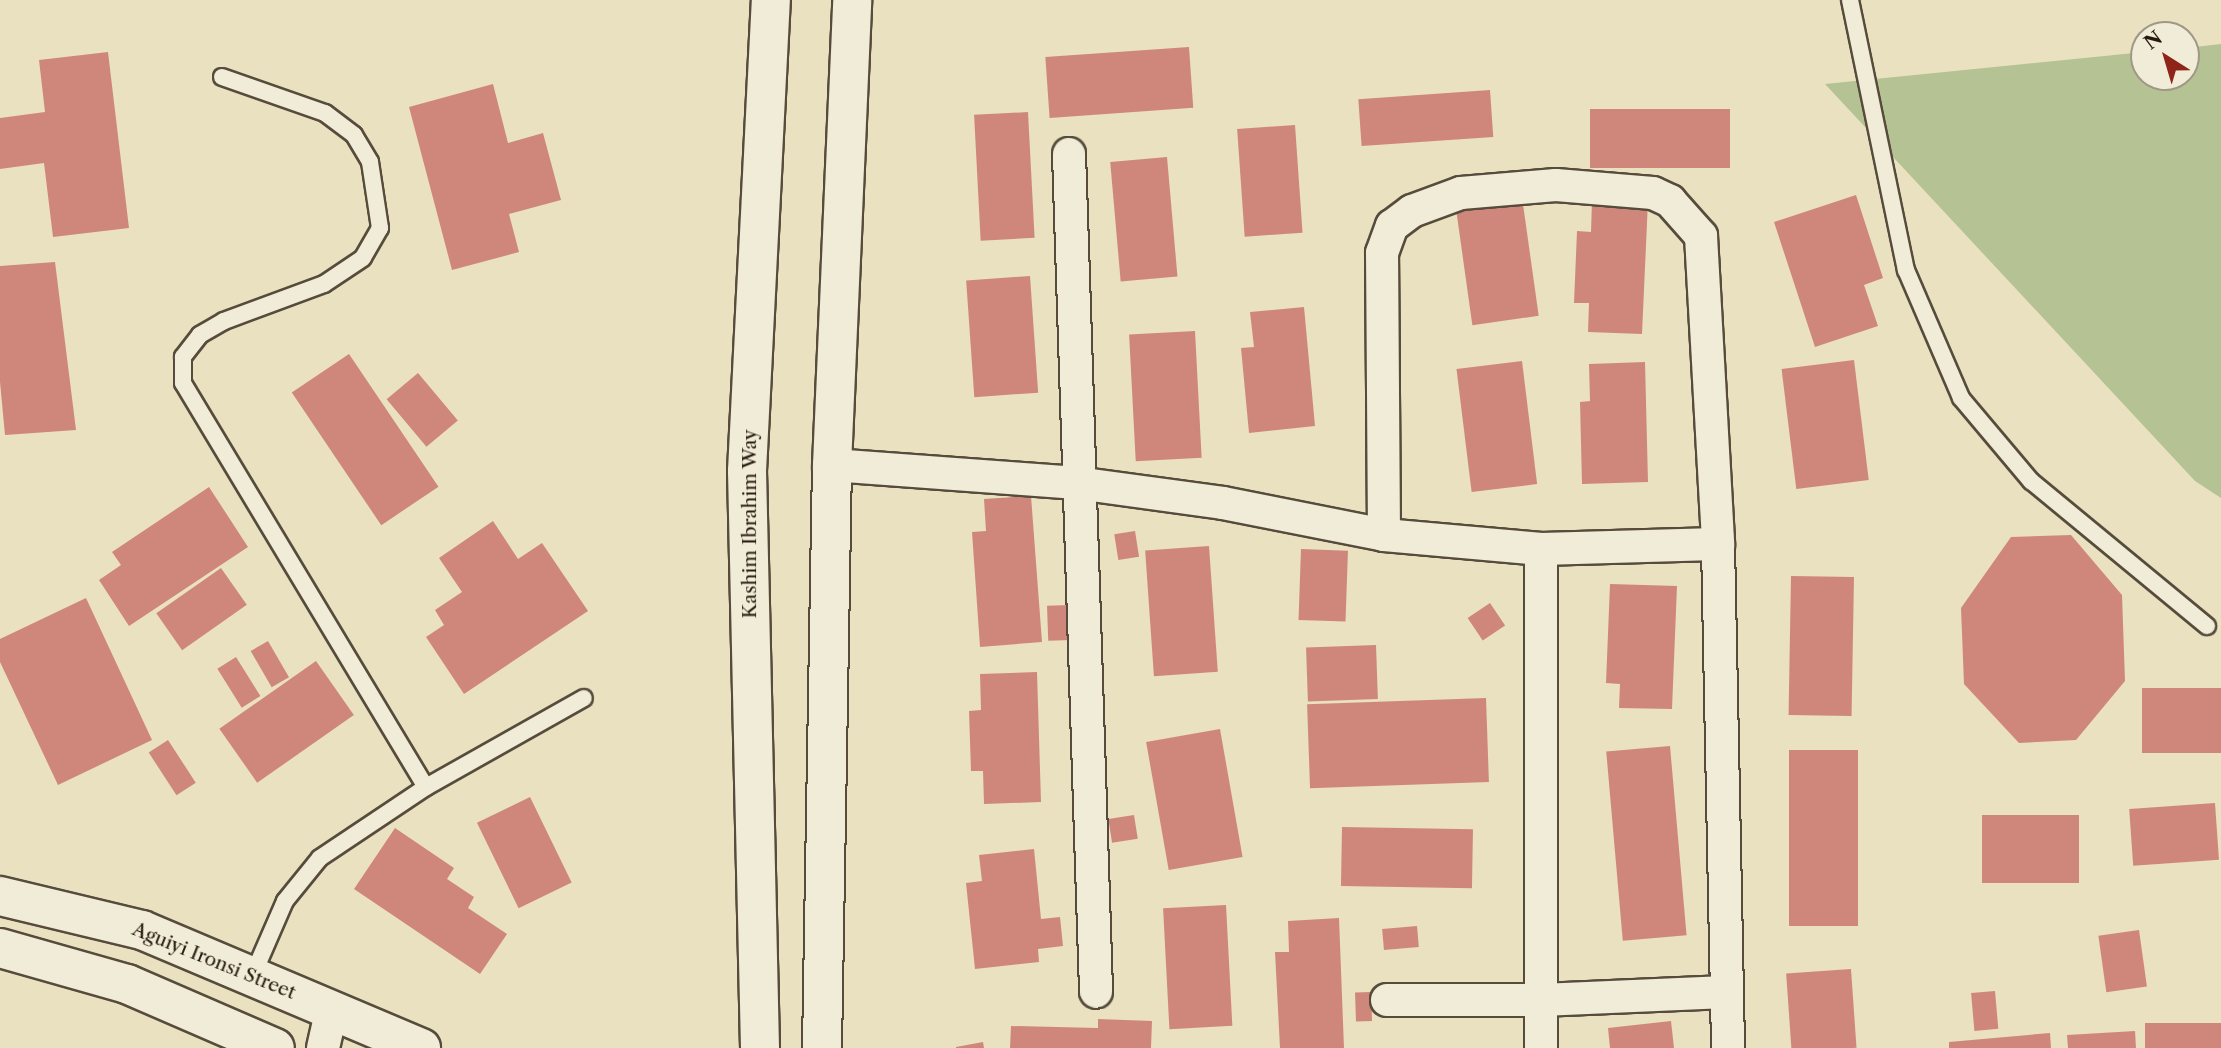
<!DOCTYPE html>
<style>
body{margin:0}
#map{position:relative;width:2221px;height:1048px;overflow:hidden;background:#eae1c1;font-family:"Libre Caslon Text",serif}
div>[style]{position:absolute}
.green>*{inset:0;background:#b5c394}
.building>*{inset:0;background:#cf877c;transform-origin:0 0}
.roads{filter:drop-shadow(2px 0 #574c3c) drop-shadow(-2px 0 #574c3c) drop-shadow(0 2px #574c3c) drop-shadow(0 -2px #574c3c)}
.service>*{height:16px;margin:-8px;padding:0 8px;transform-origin:8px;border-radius:8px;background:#f1ecd7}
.minor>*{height:32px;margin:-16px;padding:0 16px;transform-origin:16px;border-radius:16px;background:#f1ecd7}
.secondary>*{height:38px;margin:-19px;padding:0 19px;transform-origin:19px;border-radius:19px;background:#f1ecd7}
span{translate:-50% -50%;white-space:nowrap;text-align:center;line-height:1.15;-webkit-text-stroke:5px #f1ecd7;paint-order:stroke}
.street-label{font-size:19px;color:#261a10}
.north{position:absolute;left:2130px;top:21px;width:70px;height:70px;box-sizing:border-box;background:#f1ecd7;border:2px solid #a09887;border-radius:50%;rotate:323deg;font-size:19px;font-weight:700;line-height:28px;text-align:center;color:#261a10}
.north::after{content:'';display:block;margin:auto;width:24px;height:32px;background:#8f2418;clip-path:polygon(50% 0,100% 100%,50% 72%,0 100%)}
</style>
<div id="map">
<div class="green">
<div style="clip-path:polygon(2221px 44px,2221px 498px,2195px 481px,1825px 84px,2144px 52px,2144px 77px,2186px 77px,2186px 48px)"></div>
</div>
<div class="building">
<div style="left:1189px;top:47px;width:61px;height:144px;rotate:86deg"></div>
<div style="clip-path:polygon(108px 52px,129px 228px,53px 237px,44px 163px,0 169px,0 118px,45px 112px,39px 60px)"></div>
<div style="clip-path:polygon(493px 84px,508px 143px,543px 133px,561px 200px,509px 214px,519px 252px,452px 270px,409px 107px)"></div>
<div style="left:1490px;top:90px;width:47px;height:132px;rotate:86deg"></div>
<div style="left:1730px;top:109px;width:59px;height:140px;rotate:90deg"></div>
<div style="left:1028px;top:112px;width:126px;height:54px;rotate:87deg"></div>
<div style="left:1295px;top:125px;width:108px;height:58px;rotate:86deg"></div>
<div style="left:1167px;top:157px;width:120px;height:57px;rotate:85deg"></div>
<div style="clip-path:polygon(1856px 195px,1883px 278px,1864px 285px,1878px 326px,1815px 347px,1774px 222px)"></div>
<div style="left:1522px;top:197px;width:120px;height:67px;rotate:82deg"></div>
<div style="clip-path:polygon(1592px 199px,1648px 201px,1642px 334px,1588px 332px,1589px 303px,1574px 303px,1577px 231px,1591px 232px)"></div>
<div style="clip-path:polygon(55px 262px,76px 430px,5px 435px,0 382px,0 266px)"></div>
<div style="left:1030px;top:276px;width:117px;height:64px;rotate:86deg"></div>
<div style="clip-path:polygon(1304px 307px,1315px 426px,1249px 433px,1241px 348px,1254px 347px,1250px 312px)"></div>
<div style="left:1195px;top:331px;width:127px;height:66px;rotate:87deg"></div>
<div style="left:349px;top:354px;width:160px;height:69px;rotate:56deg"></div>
<div style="left:1854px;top:360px;width:121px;height:73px;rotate:83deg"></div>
<div style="left:1522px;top:361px;width:124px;height:66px;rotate:83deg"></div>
<div style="clip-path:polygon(1645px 362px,1648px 482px,1582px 484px,1580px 402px,1590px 401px,1589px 364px)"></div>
<div style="left:418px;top:373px;width:62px;height:41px;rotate:50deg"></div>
<div style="clip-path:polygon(209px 487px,248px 547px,129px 626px,99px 580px,121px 565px,112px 552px)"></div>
<div style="clip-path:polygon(1031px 496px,1042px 642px,980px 647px,972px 532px,986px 531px,984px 499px)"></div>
<div style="clip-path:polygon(493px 521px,518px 559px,542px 543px,588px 611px,464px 694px,426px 637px,444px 625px,435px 610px,462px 592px,439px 558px)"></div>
<div style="left:1135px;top:531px;width:26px;height:21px;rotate:81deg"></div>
<div style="clip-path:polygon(2071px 535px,2122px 595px,2125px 681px,2076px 740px,2019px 743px,1964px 684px,1961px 608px,2011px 537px)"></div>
<div style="left:1209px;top:546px;width:126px;height:64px;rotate:86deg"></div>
<div style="left:1301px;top:549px;width:47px;height:71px;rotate:2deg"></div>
<div style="left:221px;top:568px;width:45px;height:79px;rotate:55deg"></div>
<div style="left:1791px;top:576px;width:63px;height:139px;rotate:1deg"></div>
<div style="clip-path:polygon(1610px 584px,1677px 586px,1672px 709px,1619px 708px,1620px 684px,1606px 683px)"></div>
<div style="clip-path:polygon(86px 598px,152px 740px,58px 785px,0 662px,0 639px)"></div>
<div style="left:1490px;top:603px;width:27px;height:27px;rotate:56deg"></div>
<div style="left:1070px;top:605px;width:35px;height:23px;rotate:88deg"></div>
<div style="left:268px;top:641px;width:42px;height:20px;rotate:60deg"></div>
<div style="left:1376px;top:645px;width:54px;height:70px;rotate:88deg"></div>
<div style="left:236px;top:657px;width:46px;height:22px;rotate:58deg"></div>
<div style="left:316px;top:661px;width:66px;height:118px;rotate:55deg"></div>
<div style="clip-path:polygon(1037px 672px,1041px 802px,984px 804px,983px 771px,971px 771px,969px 711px,981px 710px,980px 674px)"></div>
<div style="left:2142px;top:688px;width:79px;height:65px"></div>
<div style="left:1486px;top:698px;width:84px;height:179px;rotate:88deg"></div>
<div style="left:1220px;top:729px;width:130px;height:75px;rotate:80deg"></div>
<div style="left:168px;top:740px;width:51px;height:23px;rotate:57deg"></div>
<div style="left:1670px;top:746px;width:190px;height:64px;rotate:85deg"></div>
<div style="left:1858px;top:750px;width:176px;height:69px;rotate:90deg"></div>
<div style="left:530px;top:797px;width:95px;height:59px;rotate:64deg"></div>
<div style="left:2215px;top:803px;width:57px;height:86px;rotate:86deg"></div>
<div style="left:1134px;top:815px;width:24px;height:26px;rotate:81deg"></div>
<div style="left:1982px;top:815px;width:97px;height:68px"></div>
<div style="left:1342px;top:827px;width:131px;height:59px;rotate:1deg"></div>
<div style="clip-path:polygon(395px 828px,454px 868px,447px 879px,474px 897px,468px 908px,507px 934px,480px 974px,354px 889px)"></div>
<div style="clip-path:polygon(1034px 849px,1041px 919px,1060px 917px,1063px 946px,1038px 949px,1039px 962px,975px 969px,966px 883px,982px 881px,979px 855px)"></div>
<div style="left:1226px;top:905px;width:121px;height:63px;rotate:87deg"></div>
<div style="clip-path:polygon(1339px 918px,1344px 1048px,1280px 1048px,1275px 952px,1289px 952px,1288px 921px)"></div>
<div style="left:1417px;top:926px;width:21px;height:35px;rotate:85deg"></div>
<div style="left:2139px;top:930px;width:57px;height:41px;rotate:82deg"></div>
<div style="left:1851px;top:969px;width:79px;height:65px;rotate:86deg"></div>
<div style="left:1995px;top:991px;width:38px;height:24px;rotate:85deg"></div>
<div style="left:1371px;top:992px;width:29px;height:16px;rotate:88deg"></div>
<div style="clip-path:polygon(1098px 1019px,1152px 1021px,1151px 1048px,1010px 1048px,1011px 1026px,1098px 1028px)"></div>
<div style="clip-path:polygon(1671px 1021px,1674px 1048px,1610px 1048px,1608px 1028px)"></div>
<div style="left:2221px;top:1023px;width:25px;height:76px;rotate:90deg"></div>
<div style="clip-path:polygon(2135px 1031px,2136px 1048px,2068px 1048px,2067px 1035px)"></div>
<div style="clip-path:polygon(2050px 1033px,2051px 1048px,1949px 1048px,1949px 1042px)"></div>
<div style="clip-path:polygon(983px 1042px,984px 1048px,956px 1048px,956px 1047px)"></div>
</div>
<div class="roads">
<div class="service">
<div style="left:1850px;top:0;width:276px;rotate:78.3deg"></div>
<div style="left:1906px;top:270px;width:139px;rotate:66.7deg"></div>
<div style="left:1961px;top:398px;width:109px;rotate:49.9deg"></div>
<div style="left:2031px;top:481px;width:228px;rotate:39.5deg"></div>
<div style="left:222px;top:77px;width:109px;rotate:19.3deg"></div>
<div style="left:325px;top:113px;width:36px;rotate:37deg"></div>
<div style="left:354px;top:135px;width:31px;rotate:59deg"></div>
<div style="left:370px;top:162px;width:67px;rotate:81.4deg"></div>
<div style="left:380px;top:228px;width:34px;rotate:120deg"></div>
<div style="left:363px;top:258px;width:47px;rotate:146.3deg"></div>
<div style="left:324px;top:284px;width:107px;rotate:159.7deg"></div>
<div style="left:224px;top:321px;width:28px;rotate:150deg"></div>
<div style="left:200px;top:335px;width:28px;rotate:128deg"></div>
<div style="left:183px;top:357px;width:26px;rotate:90deg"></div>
<div style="left:183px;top:383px;width:471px;rotate:59deg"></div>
<div style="left:252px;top:977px;width:83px;rotate:-66.5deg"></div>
<div style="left:285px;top:901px;width:55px;rotate:-50.9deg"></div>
<div style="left:320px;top:858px;width:128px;rotate:-33.8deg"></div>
<div style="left:426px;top:787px;width:181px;rotate:-29.4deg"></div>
</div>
<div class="minor">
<div style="left:1069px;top:154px;width:838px;rotate:88.15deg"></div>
<div style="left:832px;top:465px;width:246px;rotate:4.2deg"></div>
<div style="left:1077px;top:483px;width:147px;rotate:7.8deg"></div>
<div style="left:1223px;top:503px;width:164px;rotate:11.2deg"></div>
<div style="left:1384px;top:535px;width:158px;rotate:5.1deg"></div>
<div style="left:1541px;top:549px;width:177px;rotate:-1.6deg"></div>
<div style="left:1384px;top:535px;width:282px;rotate:-90.4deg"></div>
<div style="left:1382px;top:253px;width:29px;rotate:-70deg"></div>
<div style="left:1392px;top:226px;width:25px;rotate:-37deg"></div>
<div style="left:1412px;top:211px;width:52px;rotate:-20.2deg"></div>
<div style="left:1461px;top:193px;width:95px;rotate:-4.8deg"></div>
<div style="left:1556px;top:185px;width:97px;rotate:4.7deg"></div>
<div style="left:1653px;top:193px;width:19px;rotate:25deg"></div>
<div style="left:1670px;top:201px;width:47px;rotate:48.5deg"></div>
<div style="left:1701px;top:236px;width:308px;rotate:86.8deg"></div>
<div style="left:1718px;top:544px;width:504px;rotate:88.86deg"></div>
<div style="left:1541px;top:549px;width:499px;rotate:90deg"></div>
<div style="left:1387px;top:1000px;width:154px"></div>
<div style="left:1541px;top:1000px;width:185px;rotate:-2.5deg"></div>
<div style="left:323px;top:1048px;width:41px;rotate:-77.3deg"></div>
</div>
<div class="secondary">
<div style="left:0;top:896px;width:146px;rotate:13.5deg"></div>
<div style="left:142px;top:930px;width:303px;rotate:22.9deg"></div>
<div style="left:0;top:948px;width:132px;rotate:15.8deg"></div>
<div style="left:127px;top:984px;width:161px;rotate:23.4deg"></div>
<div style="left:760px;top:1048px;width:577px;rotate:-91.29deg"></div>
<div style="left:747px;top:471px;width:472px;rotate:-87.1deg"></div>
<div style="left:822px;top:1048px;width:583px;rotate:-89.02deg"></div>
<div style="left:832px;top:465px;width:465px;rotate:-87.5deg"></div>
</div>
</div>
<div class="street-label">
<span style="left:750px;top:524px;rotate:-90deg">Kashim Ibrahim Way</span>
<span style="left:214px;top:961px;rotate:22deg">Aguiyi Ironsi Street</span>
</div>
<div class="north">N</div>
</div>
